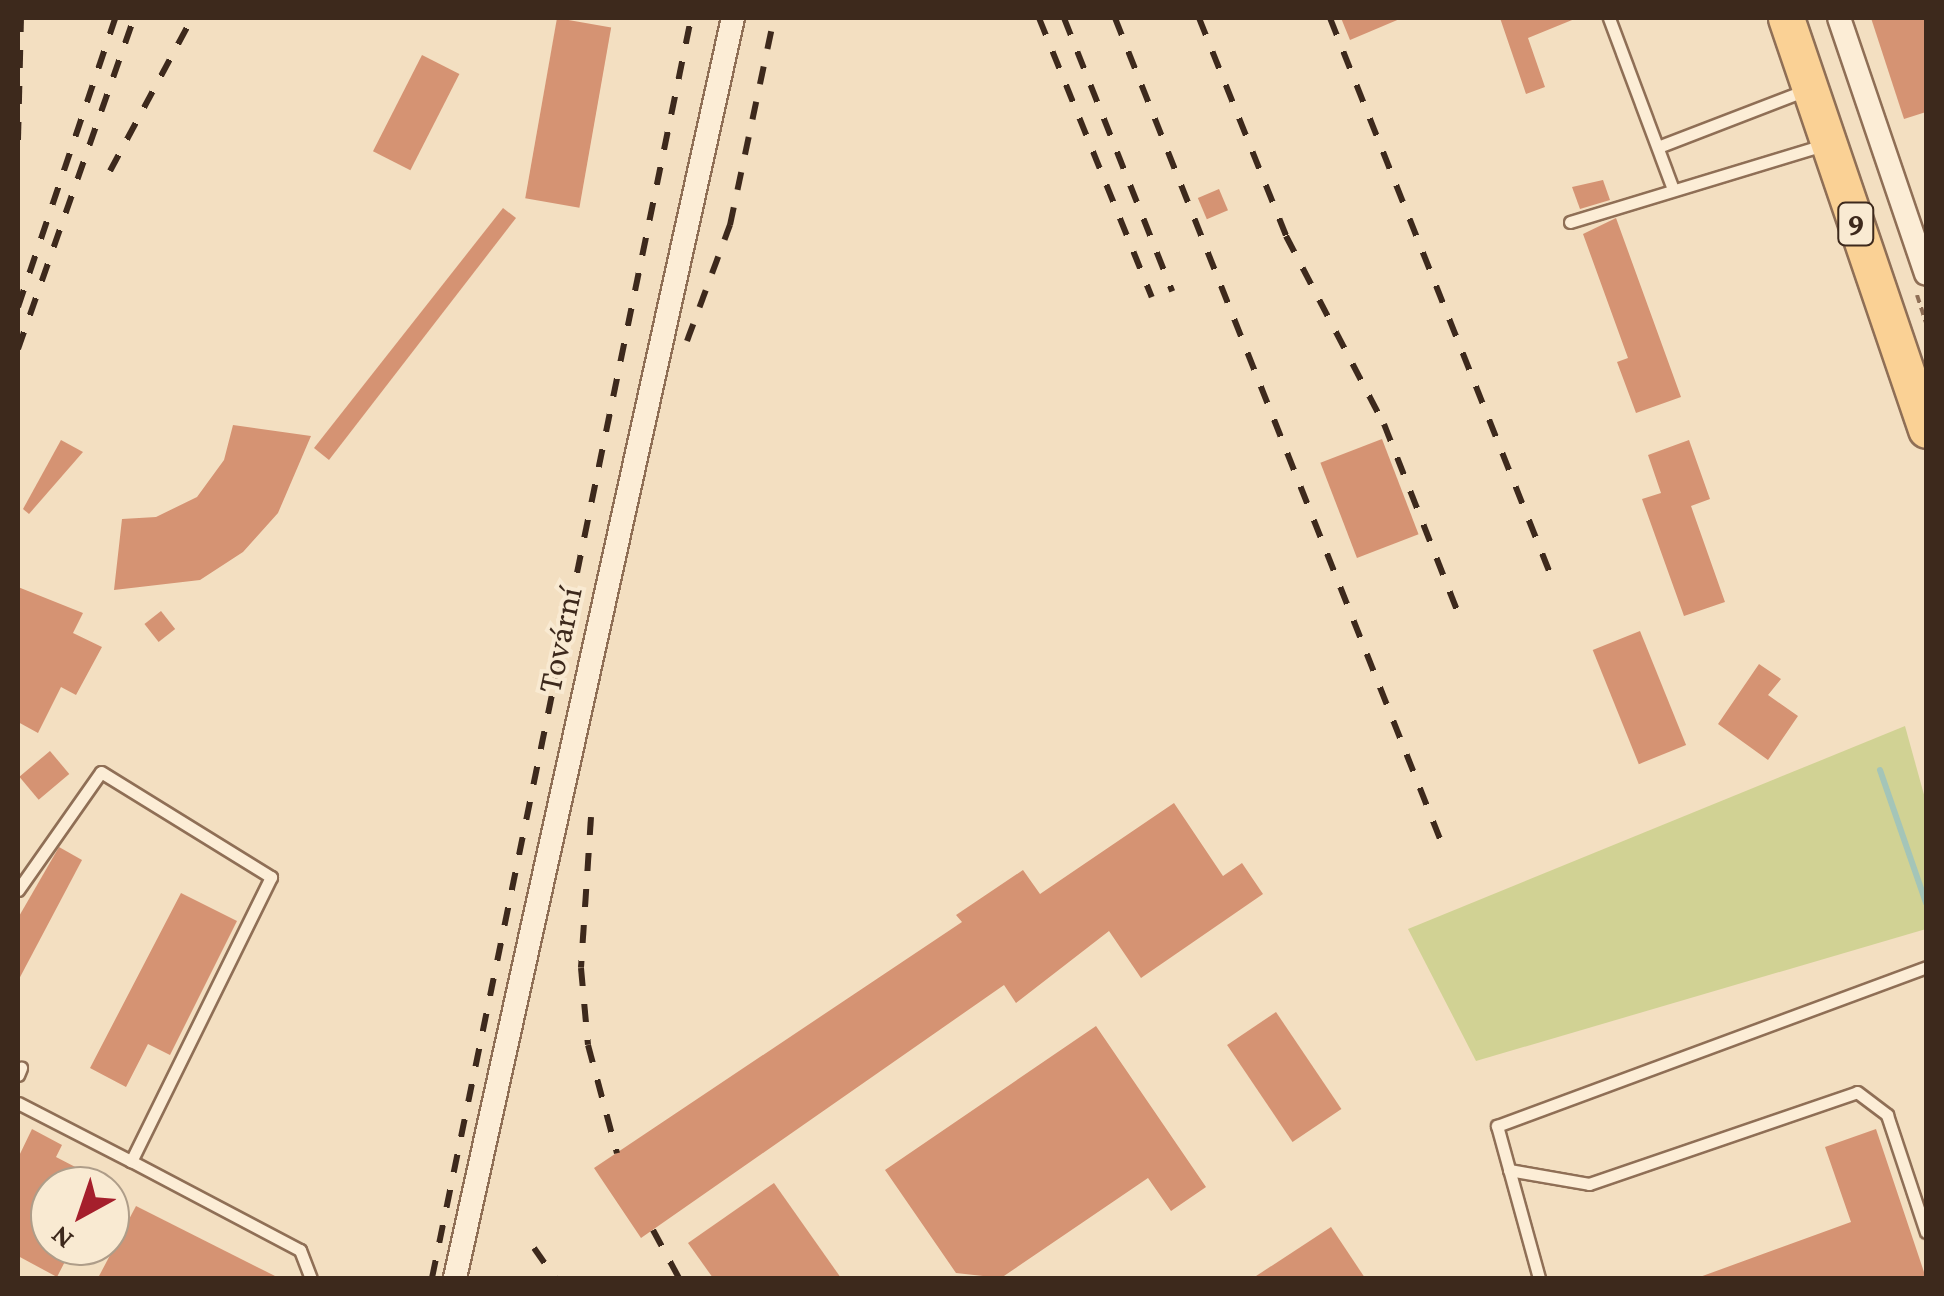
<!DOCTYPE html>
<meta charset="utf-8">
<style>
body{margin:0}
#map{position:relative;width:1944px;height:1296px;overflow:hidden;background:#f3dfc1;font-family:"Crimson Pro",serif}
div>[style]{position:absolute}
.green>*{inset:0;background:#d1d294}
.stream>*{height:6px;margin:-3px;padding:0 3px;transform-origin:3px;border-radius:3px;background:#a4c5b8}
.building>*{inset:0;background:#d59373;transform-origin:0 0}
.path>*{height:4px;margin-top:-2px;transform-origin:0;background:repeating-linear-gradient(90deg,#8f6f56 0 8px,transparent 0 13px)}
.roads{filter:drop-shadow(2px 0 #8f6f56) drop-shadow(-2px 0 #8f6f56) drop-shadow(0 2px #8f6f56) drop-shadow(0 -2px #8f6f56)}
.lane>*{height:11px;margin:-5.5px;padding:0 5.5px;transform-origin:5.5px;border-radius:5.5px;background:#fcedd6}
.street>*{height:22px;margin:-11px;padding:0 11px;transform-origin:11px;border-radius:11px;background:#fcedd6}
.primary>*{height:35px;margin:-17.5px;padding:0 17.5px;transform-origin:17.5px;border-radius:17.5px;background:#fad195}
.rail>*{height:6px;margin-top:-3px;transform-origin:0;background:repeating-linear-gradient(90deg,#3d291c 0 18px,transparent 0 36px)}
span{translate:-50% -50%;white-space:nowrap;text-align:center;line-height:1.15;-webkit-text-stroke:8px #f9ead2;paint-order:stroke}
.shield-label span{padding:2px 8px;background:#f9ead2;border:2px solid;border-radius:8px;-webkit-text-stroke-width:0}
.shield-label{font-size:32px;color:#3d291c;font-weight:700}
.street-label{font-size:35px;color:#3d291c}
.frame{position:absolute;inset:0;border:20px solid #3d291c;pointer-events:none}
.north{position:absolute;left:30px;top:1166px;width:100px;height:100px;box-sizing:border-box;background:#f9ead2;border:2px solid #ae9d89;border-radius:50%;rotate:220deg;font-size:28px;font-weight:700;line-height:40px;text-align:center;color:#3d291c}
.north::after{content:'';display:block;margin:auto;width:35px;height:45px;background:#a51f2c;clip-path:polygon(50% 0,100% 100%,50% 72%,0 100%)}
</style>
<div id="map">
<div class="green">
<div style="clip-path:polygon(1905px 726px,1926px 802px,1926px 929px,1476px 1061px,1408px 929px)"></div>
</div>
<div class="stream">
<div style="left:1880px;top:770px;width:141px;rotate:70.9deg"></div>
</div>
<div class="building">
<div style="left:557px;top:18px;width:55px;height:183px;rotate:10deg"></div>
<div style="clip-path:polygon(1341px 18px,1402px 18px,1350px 40px)"></div>
<div style="clip-path:polygon(1500px 18px,1577px 18px,1528px 38px,1545px 87px,1526px 94px)"></div>
<div style="clip-path:polygon(1871px 18px,1926px 18px,1926px 112px,1904px 119px)"></div>
<div style="left:422px;top:55px;width:42px;height:108px;rotate:27deg"></div>
<div style="clip-path:polygon(1603px 180px,1610px 200px,1580px 209px,1572px 187px)"></div>
<div style="left:1219px;top:189px;width:23px;height:23px;rotate:67deg"></div>
<div style="clip-path:polygon(503px 208px,516px 218px,329px 460px,314px 448px)"></div>
<div style="clip-path:polygon(1616px 218px,1681px 397px,1636px 413px,1617px 362px,1628px 358px,1583px 234px)"></div>
<div style="clip-path:polygon(233px 425px,311px 436px,278px 513px,243px 552px,200px 580px,114px 590px,122px 519px,156px 517px,197px 497px,224px 460px)"></div>
<div style="left:1382px;top:439px;width:102px;height:66px;rotate:69deg"></div>
<div style="clip-path:polygon(61px 440px,83px 452px,29px 514px,23px 509px)"></div>
<div style="clip-path:polygon(1689px 440px,1710px 499px,1691px 506px,1725px 602px,1684px 616px,1642px 499px,1661px 493px,1648px 455px)"></div>
<div style="clip-path:polygon(18px 587px,83px 613px,73px 633px,102px 647px,76px 695px,61px 687px,38px 733px,18px 722px)"></div>
<div style="left:161px;top:611px;width:23px;height:21px;rotate:52deg"></div>
<div style="left:1640px;top:631px;width:123px;height:51px;rotate:68deg"></div>
<div style="clip-path:polygon(1759px 664px,1781px 679px,1768px 695px,1798px 716px,1768px 760px,1718px 724px)"></div>
<div style="left:50px;top:751px;width:30px;height:40px;rotate:50deg"></div>
<div style="clip-path:polygon(1174px 803px,1223px 876px,1242px 863px,1263px 894px,1141px 978px,1109px 931px,1016px 1003px,1004px 985px,641px 1238px,594px 1168px,962px 922px,956px 915px,1023px 870px,1040px 894px)"></div>
<div style="clip-path:polygon(59px 847px,82px 860px,18px 981px,18px 918px)"></div>
<div style="clip-path:polygon(181px 893px,237px 921px,170px 1055px,148px 1044px,126px 1087px,90px 1068px)"></div>
<div style="left:1276px;top:1012px;width:117px;height:59px;rotate:56deg"></div>
<div style="clip-path:polygon(1096px 1026px,1206px 1187px,1171px 1211px,1148px 1178px,1001px 1278px,956px 1273px,885px 1170px)"></div>
<div style="clip-path:polygon(32px 1129px,62px 1145px,56px 1157px,112px 1186px,50px 1186px,50px 1246px,73px 1246px,57px 1277px,18px 1256px,18px 1158px)"></div>
<div style="clip-path:polygon(1876px 1129px,1926px 1278px,1697px 1278px,1851px 1222px,1825px 1147px)"></div>
<div style="clip-path:polygon(774px 1183px,841px 1278px,713px 1278px,688px 1243px)"></div>
<div style="clip-path:polygon(136px 1206px,279px 1278px,98px 1278px)"></div>
<div style="clip-path:polygon(1331px 1227px,1365px 1278px,1253px 1278px)"></div>
</div>
<div class="path">
<div style="left:1917px;top:295px;width:29px;rotate:72deg"></div>
</div>
<div class="roads">
<div class="lane">
<div style="left:1609px;top:18px;width:183px;rotate:69.5deg"></div>
<div style="left:1658px;top:147px;width:159px;rotate:-21.1deg"></div>
<div style="left:1570px;top:222px;width:265px;rotate:-16.9deg"></div>
<div style="left:18px;top:890px;width:144px;rotate:-54.9deg"></div>
<div style="left:101px;top:772px;width:200px;rotate:31.7deg"></div>
<div style="left:271px;top:877px;width:317px;rotate:116.2deg"></div>
<div style="left:131px;top:1161px;width:191px;rotate:27.8deg"></div>
<div style="left:300px;top:1250px;width:30px;rotate:69deg"></div>
<div style="left:18px;top:1075px;width:8px;rotate:-67deg"></div>
<div style="left:18px;top:1103px;width:127px;rotate:27.2deg"></div>
<div style="left:1509px;top:1170px;width:81px;rotate:9.9deg"></div>
<div style="left:1589px;top:1184px;width:283px;rotate:-18.9deg"></div>
<div style="left:1857px;top:1092px;width:38px;rotate:37deg"></div>
<div style="left:1887px;top:1115px;width:123px;rotate:71.6deg"></div>
<div style="left:1539px;top:1278px;width:158px;rotate:-105.4deg"></div>
<div style="left:1497px;top:1126px;width:458px;rotate:-20.3deg"></div>
</div>
<div class="street">
<div style="left:1839px;top:18px;width:270px;rotate:71.2deg"></div>
<div style="left:455px;top:1278px;width:1290px;rotate:-77.56deg"></div>
</div>
<div class="primary">
<div style="left:1786px;top:18px;width:435px;rotate:71.2deg"></div>
</div>
</div>
<div class="rail">
<div style="left:1039px;top:18px;width:301px;rotate:68deg"></div>
<div style="left:1064px;top:18px;width:294px;rotate:68.4deg"></div>
<div style="left:1115px;top:18px;width:883px;rotate:68.4deg"></div>
<div style="left:1199px;top:18px;width:235px;rotate:68.2deg"></div>
<div style="left:1286px;top:236px;width:212px;rotate:62.5deg"></div>
<div style="left:1384px;top:424px;width:208px;rotate:68.6deg"></div>
<div style="left:1330px;top:18px;width:606px;rotate:68.39deg"></div>
<div style="left:18px;top:140px;width:122px;rotate:-88.6deg"></div>
<div style="left:110px;top:171px;width:174px;rotate:-61.8deg"></div>
<div style="left:18px;top:307px;width:305px;rotate:-71.4deg"></div>
<div style="left:687px;top:341px;width:124px;rotate:-69.7deg"></div>
<div style="left:730px;top:225px;width:212px;rotate:-78deg"></div>
<div style="left:18px;top:349px;width:351px;rotate:-70.7deg"></div>
<div style="left:591px;top:817px;width:151px;rotate:93.8deg"></div>
<div style="left:581px;top:968px;width:77px;rotate:84.8deg"></div>
<div style="left:588px;top:1045px;width:112px;rotate:75deg"></div>
<div style="left:653px;top:1230px;width:55px;rotate:61.6deg"></div>
<div style="left:534px;top:1248px;width:37px;rotate:55deg"></div>
<div style="left:432px;top:1278px;width:1286px;rotate:-78.38deg"></div>
</div>
<div class="shield-label">
<span style="left:1856px;top:224px">9</span>
</div>
<div class="street-label">
<span style="left:560px;top:640px;rotate:-78deg">Tovární</span>
</div>
<div class="frame"></div>
<div class="north">N</div>
</div>
